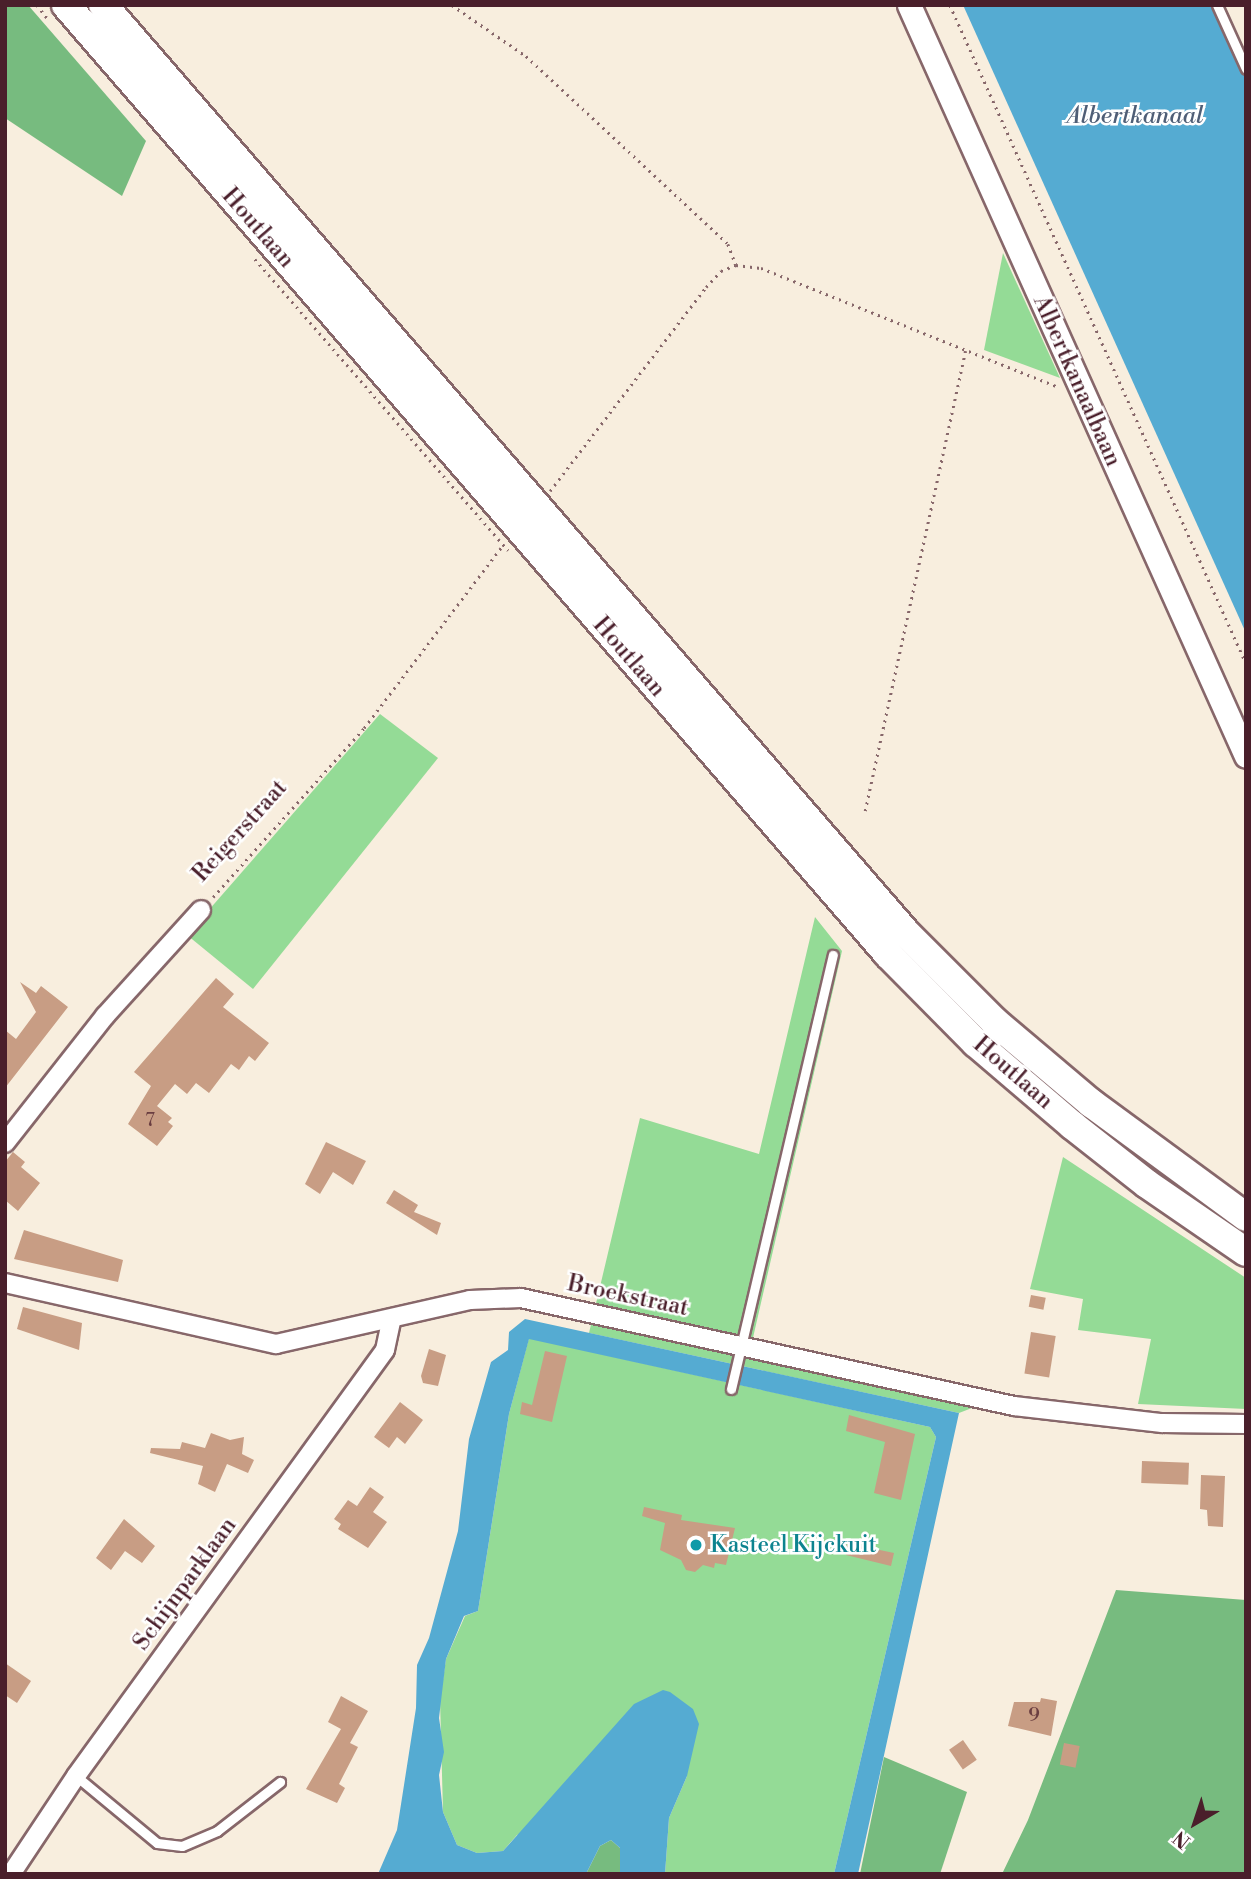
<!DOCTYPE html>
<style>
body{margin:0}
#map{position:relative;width:1251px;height:1879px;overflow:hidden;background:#f8eede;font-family:"Libre Bodoni",serif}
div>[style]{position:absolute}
.green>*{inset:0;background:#94db96}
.forest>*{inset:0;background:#77bb7f}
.water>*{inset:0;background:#55abd2}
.building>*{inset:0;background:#c89d84;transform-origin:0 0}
.path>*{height:2.5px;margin-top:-1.25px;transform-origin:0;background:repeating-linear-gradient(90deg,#87676a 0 2px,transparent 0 7px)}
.roads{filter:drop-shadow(2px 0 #87676a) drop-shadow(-2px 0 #87676a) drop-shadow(0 2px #87676a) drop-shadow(0 -2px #87676a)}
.service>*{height:9px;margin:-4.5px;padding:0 4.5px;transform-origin:4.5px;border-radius:4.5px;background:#fff}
.minor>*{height:18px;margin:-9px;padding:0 9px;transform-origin:9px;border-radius:9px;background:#fff}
.tertiary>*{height:23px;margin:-11.5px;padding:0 11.5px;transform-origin:11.5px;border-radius:11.5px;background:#fff}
.primary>*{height:28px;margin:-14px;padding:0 14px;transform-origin:14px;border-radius:14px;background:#fff}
.dots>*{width:19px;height:19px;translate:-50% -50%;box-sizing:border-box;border:4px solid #fff;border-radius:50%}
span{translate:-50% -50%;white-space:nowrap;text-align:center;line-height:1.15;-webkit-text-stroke:5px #fff;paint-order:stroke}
.number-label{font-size:19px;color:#6a3e41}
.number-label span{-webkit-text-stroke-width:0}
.street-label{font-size:23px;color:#4a1f2b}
.culture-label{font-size:23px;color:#0d838f}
.left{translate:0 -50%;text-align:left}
.water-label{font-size:24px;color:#4f5e76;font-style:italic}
.frame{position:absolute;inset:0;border:7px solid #4a1f2b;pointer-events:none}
.north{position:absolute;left:1160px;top:1788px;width:70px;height:70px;-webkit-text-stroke:5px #fff;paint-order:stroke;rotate:219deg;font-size:19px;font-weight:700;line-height:28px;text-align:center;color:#4a1f2b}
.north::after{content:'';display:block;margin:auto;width:24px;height:32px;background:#4a1f2b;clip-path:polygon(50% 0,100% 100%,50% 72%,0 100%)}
</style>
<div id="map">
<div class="green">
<div style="clip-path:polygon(1003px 253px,1060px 378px,984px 350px)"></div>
<div style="clip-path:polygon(380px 714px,438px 758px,253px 989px,187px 935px)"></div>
<div style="clip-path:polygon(815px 917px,842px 951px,752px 1342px,1003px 1396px,959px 1413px,589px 1333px,640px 1118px,759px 1154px)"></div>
<div style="clip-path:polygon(1063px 1157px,1246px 1278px,1246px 1409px,1138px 1404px,1151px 1339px,1078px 1330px,1083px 1299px,1030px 1289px)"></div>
<div style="clip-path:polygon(529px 1338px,930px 1427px,936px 1437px,834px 1874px,665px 1874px,669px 1818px,687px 1776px,517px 1835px,503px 1851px,477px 1853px,457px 1845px,443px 1812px,440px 1700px,446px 1659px,465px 1616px,478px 1611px,509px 1414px)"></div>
</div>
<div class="forest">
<div style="clip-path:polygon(5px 5px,28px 5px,146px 141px,122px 196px,5px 118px)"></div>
<div style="clip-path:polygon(1116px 1590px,1246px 1600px,1246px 1874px,1002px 1874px,1028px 1820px)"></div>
<div style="clip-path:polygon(884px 1757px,967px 1792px,940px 1874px,860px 1874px)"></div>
<div style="clip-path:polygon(611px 1840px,620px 1848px,620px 1874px,586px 1874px,600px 1846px)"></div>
</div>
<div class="water">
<div style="clip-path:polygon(963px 5px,1213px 5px,1246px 79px,1246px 633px)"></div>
<div style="clip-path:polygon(525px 1319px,959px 1413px,858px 1874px,834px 1874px,936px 1437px,930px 1427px,529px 1339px,509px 1414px,478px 1611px,464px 1616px,446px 1659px,439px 1718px,444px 1752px,439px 1775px,443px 1812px,457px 1845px,477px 1853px,503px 1851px,634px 1704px,663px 1690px,670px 1692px,693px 1709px,699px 1724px,687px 1776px,669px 1818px,665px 1874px,620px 1874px,620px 1848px,611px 1840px,600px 1846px,586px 1874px,378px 1874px,397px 1830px,416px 1708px,417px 1665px,429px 1638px,458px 1531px,469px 1439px,491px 1362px,508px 1350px,509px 1332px)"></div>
</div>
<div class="building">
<div style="clip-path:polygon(216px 978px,234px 994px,223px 1007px,269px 1043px,255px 1061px,249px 1056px,239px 1070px,231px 1064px,209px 1093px,196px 1083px,187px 1094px,175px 1084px,157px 1106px,172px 1118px,168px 1122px,173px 1126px,157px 1146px,128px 1124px,151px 1086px,134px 1072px)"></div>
<div style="clip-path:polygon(20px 982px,36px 993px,41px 986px,68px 1007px,5px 1088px,5px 1030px,16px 1039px,36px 1012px)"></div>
<div style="clip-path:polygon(326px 1142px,366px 1161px,353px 1185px,333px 1172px,320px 1194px,305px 1184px)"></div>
<div style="clip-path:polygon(13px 1152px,25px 1162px,21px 1167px,40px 1183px,18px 1211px,5px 1200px,5px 1162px)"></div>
<div style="clip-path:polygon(394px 1190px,418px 1205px,414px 1212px,441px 1223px,437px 1235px,386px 1203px)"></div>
<div style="clip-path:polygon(24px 1230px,123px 1260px,118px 1282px,14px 1259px)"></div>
<div style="left:1031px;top:1295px;width:15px;height:12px;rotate:11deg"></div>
<div style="clip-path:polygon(23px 1307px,82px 1323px,79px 1350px,17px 1329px)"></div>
<div style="left:1031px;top:1332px;width:25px;height:42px;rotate:9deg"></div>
<div style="clip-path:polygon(429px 1349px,446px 1355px,438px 1386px,423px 1383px,421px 1376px)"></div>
<div style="clip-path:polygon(545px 1351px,567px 1356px,552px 1422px,520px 1414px,522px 1402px,532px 1405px)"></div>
<div style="clip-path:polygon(400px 1402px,423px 1420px,405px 1444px,397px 1437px,389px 1448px,374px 1437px)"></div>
<div style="clip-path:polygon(849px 1415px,915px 1434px,901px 1500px,874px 1493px,885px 1442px,846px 1431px)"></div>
<div style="clip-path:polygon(211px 1433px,230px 1440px,244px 1437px,242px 1454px,254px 1460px,248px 1473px,227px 1464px,215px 1492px,198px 1484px,203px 1466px,150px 1453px,151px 1448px,180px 1449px,182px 1442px,205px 1448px)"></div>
<div style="left:1142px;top:1461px;width:47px;height:22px;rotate:2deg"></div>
<div style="clip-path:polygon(1201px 1475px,1225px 1476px,1223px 1527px,1208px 1526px,1207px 1510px,1200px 1509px)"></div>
<div style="clip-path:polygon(370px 1487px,384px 1497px,373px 1512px,387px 1522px,368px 1548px,338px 1529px,341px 1524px,334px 1519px,348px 1500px,357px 1506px)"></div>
<div style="clip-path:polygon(644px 1507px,682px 1515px,681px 1520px,735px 1528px,726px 1565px,715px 1563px,714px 1568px,703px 1565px,695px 1572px,686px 1570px,681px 1560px,660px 1550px,665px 1523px,642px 1516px)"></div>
<div style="clip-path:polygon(124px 1519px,155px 1546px,142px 1563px,125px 1551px,111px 1570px,96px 1558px)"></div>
<div style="clip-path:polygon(847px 1543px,894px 1553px,891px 1566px,846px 1555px)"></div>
<div style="clip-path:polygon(5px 1663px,31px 1681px,17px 1703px,5px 1695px)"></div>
<div style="clip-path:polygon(341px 1696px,368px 1711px,350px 1743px,358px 1747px,339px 1784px,345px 1788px,337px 1803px,306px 1789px,341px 1729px,328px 1722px)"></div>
<div style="clip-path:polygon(1041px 1698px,1057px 1701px,1051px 1736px,1008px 1726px,1014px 1702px,1040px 1702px)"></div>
<div style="left:963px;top:1740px;width:24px;height:17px;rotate:55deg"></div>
<div style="left:1064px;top:1743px;width:16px;height:22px;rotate:11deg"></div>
</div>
<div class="path">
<div style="left:37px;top:5px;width:16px;rotate:52deg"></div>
<div style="left:452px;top:5px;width:90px;rotate:34.6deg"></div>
<div style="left:526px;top:56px;width:276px;rotate:42.9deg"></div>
<div style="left:728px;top:244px;width:22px;rotate:69deg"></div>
<div style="left:950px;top:5px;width:722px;rotate:65.78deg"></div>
<div style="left:255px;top:259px;width:386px;rotate:49deg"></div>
<div style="left:550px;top:491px;width:257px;rotate:-52.6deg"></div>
<div style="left:706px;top:287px;width:22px;rotate:-47deg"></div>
<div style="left:721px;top:271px;width:16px;rotate:-22deg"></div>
<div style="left:736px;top:265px;width:25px;rotate:7deg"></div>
<div style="left:761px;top:268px;width:321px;rotate:21.8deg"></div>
<div style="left:865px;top:811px;width:471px;rotate:-77.7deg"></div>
<div style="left:213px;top:897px;width:227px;rotate:-48.2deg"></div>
<div style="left:364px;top:728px;width:228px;rotate:-52.8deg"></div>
</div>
<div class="roads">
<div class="service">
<div style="left:1217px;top:5px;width:70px;rotate:65.6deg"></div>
<div style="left:731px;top:1389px;width:446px;rotate:-76.8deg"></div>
<div style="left:76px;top:1776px;width:105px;rotate:39.6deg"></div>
<div style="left:157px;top:1843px;width:25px;rotate:7deg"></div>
<div style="left:182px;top:1846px;width:38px;rotate:-23deg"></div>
<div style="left:217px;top:1831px;width:80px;rotate:-37.9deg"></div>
</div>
<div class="minor">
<div style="left:5px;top:1143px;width:162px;rotate:-51.8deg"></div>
<div style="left:105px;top:1016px;width:143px;rotate:-47.8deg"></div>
<div style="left:5px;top:1283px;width:278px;rotate:12.7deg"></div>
<div style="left:276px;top:1344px;width:199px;rotate:-12.8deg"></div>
<div style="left:470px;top:1300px;width:51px;rotate:-2.2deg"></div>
<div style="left:521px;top:1298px;width:505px;rotate:12.36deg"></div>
<div style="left:1014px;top:1406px;width:149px;rotate:6.6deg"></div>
<div style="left:1162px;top:1423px;width:84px;rotate:0.7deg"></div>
<div style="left:11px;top:1874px;width:118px;rotate:-56.4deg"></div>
<div style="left:76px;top:1776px;width:526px;rotate:-54.04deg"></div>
<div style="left:385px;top:1350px;width:30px;rotate:-78deg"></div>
</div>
<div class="tertiary">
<div style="left:909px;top:5px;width:823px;rotate:65.83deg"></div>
</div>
<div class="primary">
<div style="left:66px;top:5px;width:1256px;rotate:49.1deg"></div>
<div style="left:888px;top:954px;width:125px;rotate:45.3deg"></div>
<div style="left:976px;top:1043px;width:126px;rotate:40.5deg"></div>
<div style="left:1072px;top:1125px;width:95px;rotate:38.2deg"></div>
<div style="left:1147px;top:1184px;width:120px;rotate:34.5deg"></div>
<div style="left:103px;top:5px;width:1229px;rotate:49.13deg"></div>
<div style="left:907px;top:934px;width:124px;rotate:45deg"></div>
<div style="left:995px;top:1022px;width:126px;rotate:40.2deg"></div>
<div style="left:1091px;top:1103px;width:192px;rotate:36.3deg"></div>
</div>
</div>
<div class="dots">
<div style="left:696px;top:1545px;background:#0f9aa8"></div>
</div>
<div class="number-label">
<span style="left:150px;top:1121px">7</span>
<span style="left:1034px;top:1716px">9</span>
</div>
<div class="street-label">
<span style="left:258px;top:228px;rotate:49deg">Houtlaan</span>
<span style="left:1077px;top:381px;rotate:66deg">Albertkanaalbaan</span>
<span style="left:629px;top:657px;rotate:49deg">Houtlaan</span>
<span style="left:240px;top:831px;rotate:-48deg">Reigerstraat</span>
<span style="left:1013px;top:1073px;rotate:41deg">Houtlaan</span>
<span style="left:628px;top:1296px;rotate:12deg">Broekstraat</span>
<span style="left:185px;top:1584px;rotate:-54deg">Schijnparklaan</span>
</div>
<div class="culture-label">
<span class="left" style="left:710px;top:1545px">Kasteel Kijckuit</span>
</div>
<div class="water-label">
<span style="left:1135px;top:117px">Albertkanaal</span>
</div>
<div class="frame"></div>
<div class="north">N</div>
</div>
